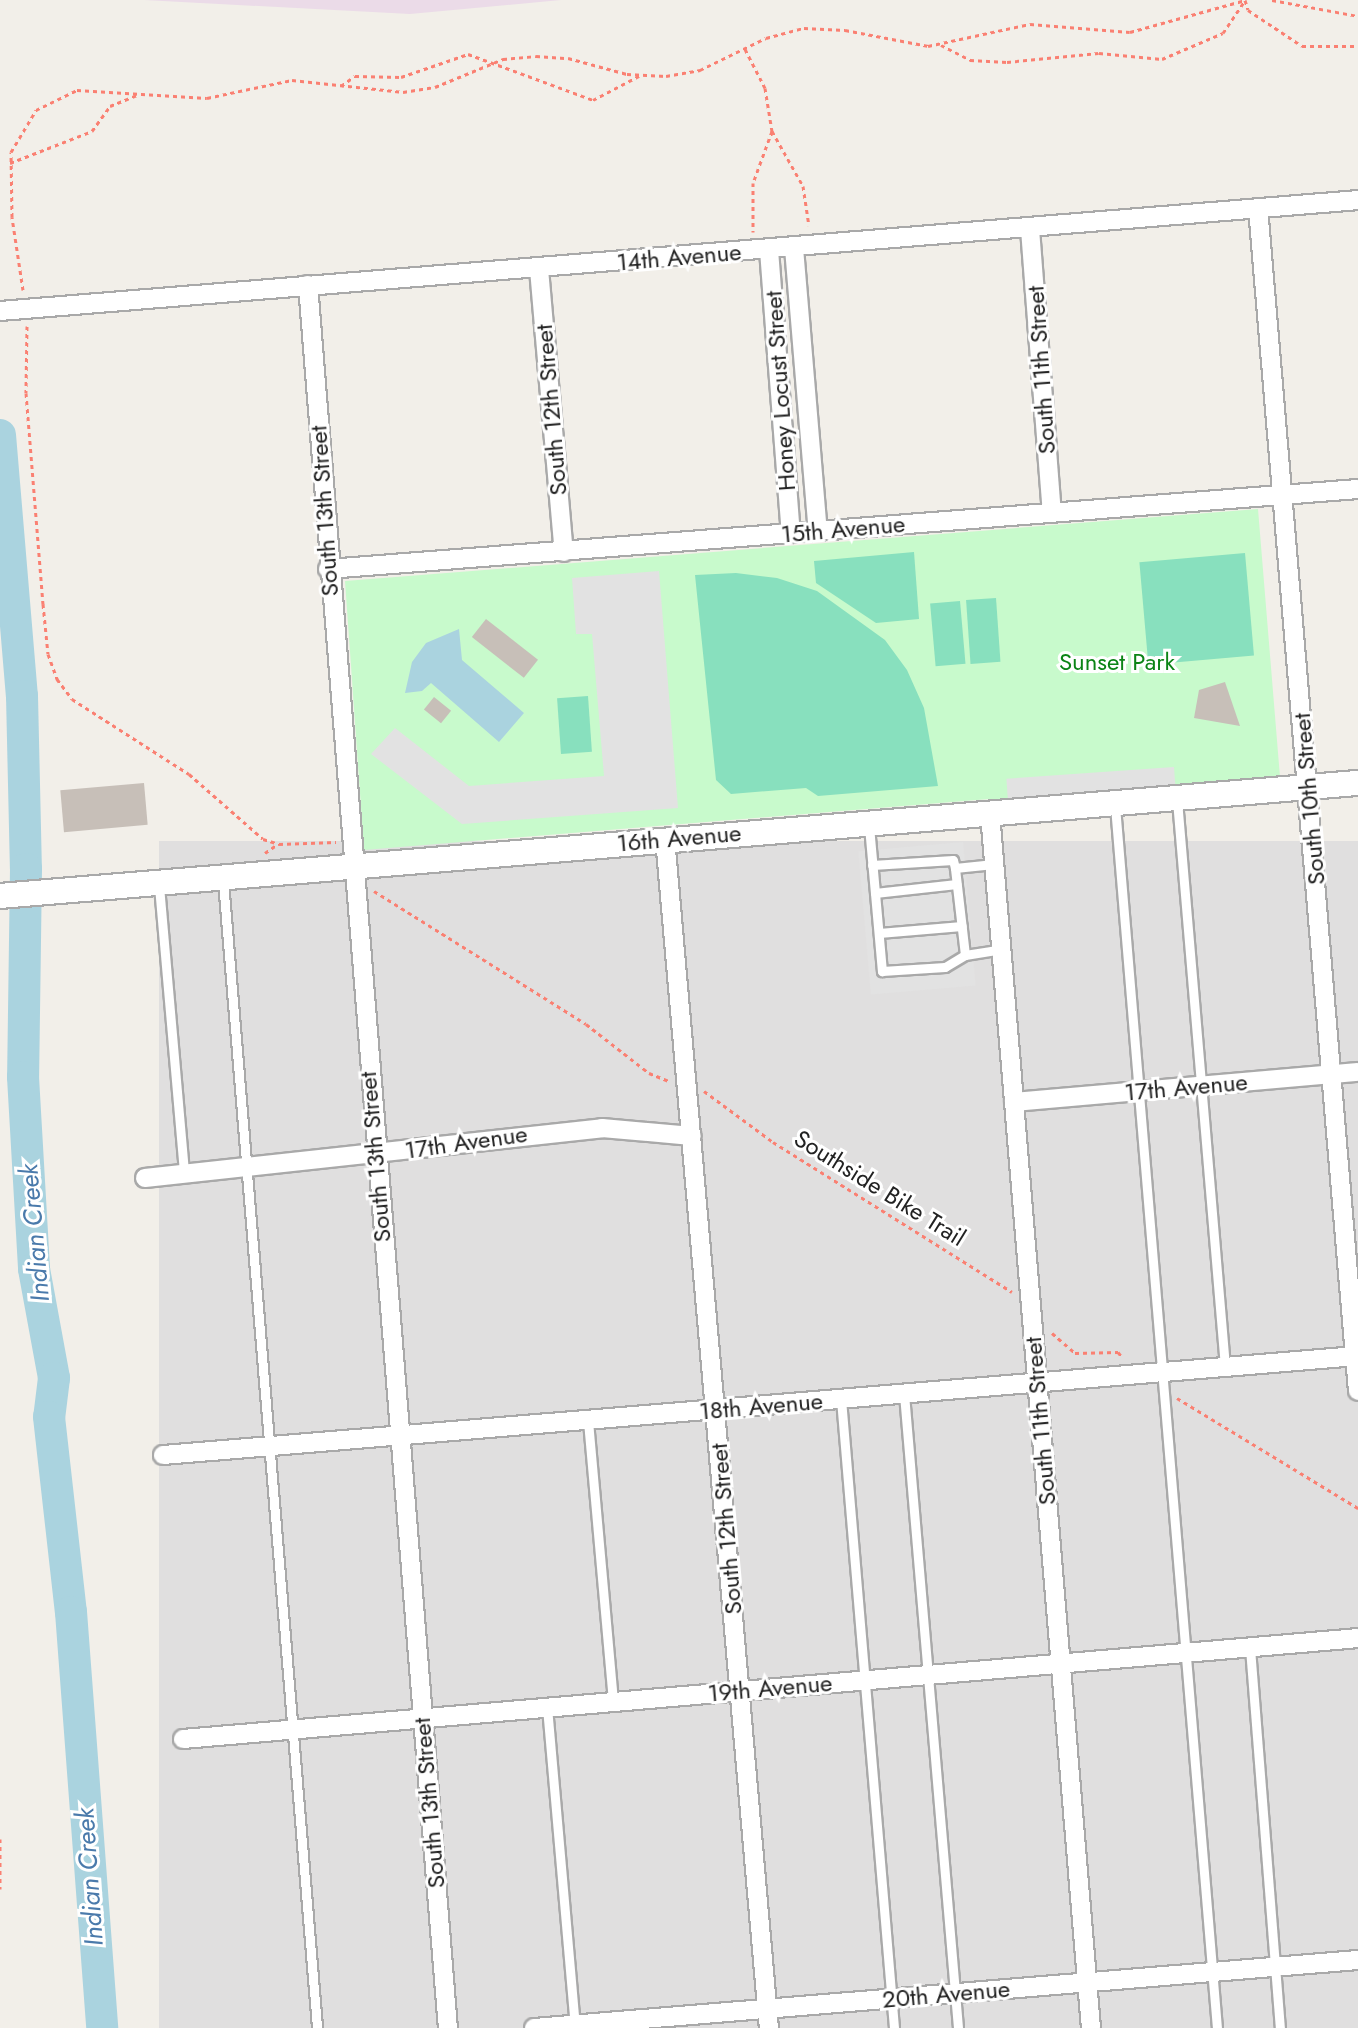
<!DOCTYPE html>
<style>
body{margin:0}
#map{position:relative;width:1358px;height:2028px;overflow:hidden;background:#f2efe9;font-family:Jost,sans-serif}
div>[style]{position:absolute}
.residential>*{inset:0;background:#e0dfdf;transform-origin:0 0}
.industrial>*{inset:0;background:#ebdbe8}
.park>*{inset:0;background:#c8facc}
.pitch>*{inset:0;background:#88e0be;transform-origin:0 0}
.parking>*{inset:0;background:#e2e2e2;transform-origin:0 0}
.water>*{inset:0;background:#aad3df}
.river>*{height:32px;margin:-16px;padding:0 16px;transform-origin:16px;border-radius:16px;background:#aad3df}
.building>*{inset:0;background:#c7bfb8;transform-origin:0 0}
.path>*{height:3px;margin-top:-1.5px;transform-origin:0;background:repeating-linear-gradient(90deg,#fa8072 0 4px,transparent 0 8px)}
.roads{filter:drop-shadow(2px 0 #a9a9a9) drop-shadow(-2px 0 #a9a9a9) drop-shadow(0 2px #a9a9a9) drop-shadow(0 -2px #a9a9a9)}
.service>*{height:9px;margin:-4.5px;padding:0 4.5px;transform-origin:4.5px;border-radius:4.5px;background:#fff}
.minor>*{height:18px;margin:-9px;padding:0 9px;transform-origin:9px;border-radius:9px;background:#fff}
.tertiary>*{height:24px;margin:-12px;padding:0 12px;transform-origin:12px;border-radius:12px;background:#fff}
span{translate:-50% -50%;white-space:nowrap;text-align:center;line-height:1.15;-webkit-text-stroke:6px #fff;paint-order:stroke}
.street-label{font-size:24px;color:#222}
.park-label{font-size:24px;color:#0c8416}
.water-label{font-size:26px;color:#4a7aab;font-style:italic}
</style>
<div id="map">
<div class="residential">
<div style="left:1358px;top:841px;width:1187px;height:1199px;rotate:90deg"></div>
</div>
<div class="industrial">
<div style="clip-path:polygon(144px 0,561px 0,410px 14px)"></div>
</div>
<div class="park">
<div style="clip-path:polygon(1258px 509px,1281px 789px,1009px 811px,989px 799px,364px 850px,345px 581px)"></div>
</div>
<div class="pitch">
<div style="clip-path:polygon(914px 552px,919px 619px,876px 623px,816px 583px,814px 561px)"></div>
<div style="left:1245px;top:553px;width:103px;height:106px;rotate:85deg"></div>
<div style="clip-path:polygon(736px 573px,777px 578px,817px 591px,885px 640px,907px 670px,924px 708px,938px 786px,818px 796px,806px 788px,731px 794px,716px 780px,695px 575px)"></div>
<div style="left:996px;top:598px;width:64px;height:30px;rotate:86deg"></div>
<div style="left:960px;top:601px;width:63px;height:30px;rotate:85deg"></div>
<div style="left:588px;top:696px;width:56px;height:31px;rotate:86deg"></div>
</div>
<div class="parking">
<div style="clip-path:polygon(659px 571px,678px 808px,462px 824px,371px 754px,395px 728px,469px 786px,604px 776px,592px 634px,576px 634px,572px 578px)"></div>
<div style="left:1174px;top:767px;width:31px;height:168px;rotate:86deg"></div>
<div style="left:963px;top:842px;width:144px;height:105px;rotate:85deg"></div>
</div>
<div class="water">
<div style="clip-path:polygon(459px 629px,462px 660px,524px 713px,499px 742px,431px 683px,422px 691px,405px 693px,412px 662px,426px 643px)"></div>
</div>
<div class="river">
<div style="left:0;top:435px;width:262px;rotate:85.2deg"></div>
<div style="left:22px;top:696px;width:173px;rotate:88.7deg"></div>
<div style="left:26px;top:869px;width:208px;rotate:90.8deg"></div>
<div style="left:23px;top:1077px;width:192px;rotate:86.7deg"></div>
<div style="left:34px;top:1269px;width:111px;rotate:79.6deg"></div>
<div style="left:54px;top:1378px;width:39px;rotate:97deg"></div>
<div style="left:49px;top:1417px;width:196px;rotate:83.6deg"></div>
<div style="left:71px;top:1612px;width:417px;rotate:85.7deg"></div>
</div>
<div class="building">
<div style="left:486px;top:619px;width:66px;height:23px;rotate:38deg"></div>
<div style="clip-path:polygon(1225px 682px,1240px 726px,1194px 718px,1199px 690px)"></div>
<div style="left:434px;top:697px;width:22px;height:16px;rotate:39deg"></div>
<div style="left:144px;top:783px;width:42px;height:84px;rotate:85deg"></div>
</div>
<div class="path">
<div style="left:1272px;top:0;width:87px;rotate:10.5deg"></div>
<div style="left:941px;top:45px;width:33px;rotate:27deg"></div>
<div style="left:970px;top:60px;width:37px;rotate:3deg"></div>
<div style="left:1007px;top:62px;width:92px;rotate:-5.6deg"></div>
<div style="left:1099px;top:53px;width:63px;rotate:5.4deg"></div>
<div style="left:1162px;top:59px;width:66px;rotate:-23.1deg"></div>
<div style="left:1223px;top:33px;width:40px;rotate:-56deg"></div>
<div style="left:1245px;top:0;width:10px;rotate:73deg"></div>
<div style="left:1248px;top:10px;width:65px;rotate:33.7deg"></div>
<div style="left:1302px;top:46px;width:56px"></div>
<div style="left:745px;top:49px;width:44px;rotate:62.9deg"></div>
<div style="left:765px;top:88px;width:44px;rotate:80.8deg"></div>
<div style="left:772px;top:131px;width:55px;rotate:110.1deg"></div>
<div style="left:753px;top:183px;width:49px;rotate:90deg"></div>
<div style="left:341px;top:86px;width:17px;rotate:-36deg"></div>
<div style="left:355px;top:76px;width:46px;rotate:1.2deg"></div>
<div style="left:401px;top:77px;width:71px;rotate:-18.9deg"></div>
<div style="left:468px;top:54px;width:133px;rotate:20.2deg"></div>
<div style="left:593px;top:100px;width:52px;rotate:-27.6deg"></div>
<div style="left:772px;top:131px;width:63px;rotate:60.6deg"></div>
<div style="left:803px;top:186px;width:40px;rotate:81.5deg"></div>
<div style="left:10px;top:163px;width:88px;rotate:-21.3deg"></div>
<div style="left:92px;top:131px;width:31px;rotate:-54deg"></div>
<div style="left:110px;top:106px;width:29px;rotate:-22deg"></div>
<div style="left:23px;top:290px;width:74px;rotate:-98.6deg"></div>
<div style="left:12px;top:217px;width:65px;rotate:-90.9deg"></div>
<div style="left:11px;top:152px;width:49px;rotate:-59.2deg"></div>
<div style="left:36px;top:110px;width:46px;rotate:-26deg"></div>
<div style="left:77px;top:90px;width:130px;rotate:3.5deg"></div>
<div style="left:207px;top:98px;width:87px;rotate:-12deg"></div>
<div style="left:292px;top:80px;width:112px;rotate:6.2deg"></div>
<div style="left:403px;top:92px;width:32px;rotate:-9deg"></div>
<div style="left:435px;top:87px;width:74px;rotate:-22.4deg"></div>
<div style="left:503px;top:59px;width:33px;rotate:-5deg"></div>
<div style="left:536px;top:56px;width:32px;rotate:4deg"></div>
<div style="left:568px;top:58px;width:61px;rotate:15.2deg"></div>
<div style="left:627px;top:74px;width:39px;rotate:3deg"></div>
<div style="left:666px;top:76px;width:35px;rotate:-10deg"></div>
<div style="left:700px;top:70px;width:73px;rotate:-25.9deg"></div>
<div style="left:766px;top:38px;width:39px;rotate:-15deg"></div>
<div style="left:804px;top:28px;width:41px;rotate:2.8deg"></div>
<div style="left:845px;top:30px;width:85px;rotate:10.9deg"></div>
<div style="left:928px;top:46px;width:104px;rotate:-12.2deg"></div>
<div style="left:1030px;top:24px;width:100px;rotate:4.6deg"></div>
<div style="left:1130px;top:32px;width:119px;rotate:-15.5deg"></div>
<div style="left:27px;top:326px;width:67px;rotate:90.9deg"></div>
<div style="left:26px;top:393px;width:212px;rotate:85.4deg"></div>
<div style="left:43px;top:604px;width:50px;rotate:84.3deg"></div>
<div style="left:48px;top:654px;width:27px;rotate:70deg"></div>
<div style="left:57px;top:679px;width:25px;rotate:53deg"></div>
<div style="left:72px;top:699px;width:139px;rotate:32.7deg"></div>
<div style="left:189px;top:774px;width:98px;rotate:41.3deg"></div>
<div style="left:263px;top:839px;width:17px;rotate:17deg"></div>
<div style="left:279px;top:844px;width:57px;rotate:-2deg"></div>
<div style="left:265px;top:853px;width:16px;rotate:-35deg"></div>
<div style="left:374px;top:891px;width:250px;rotate:32.1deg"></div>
<div style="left:586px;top:1024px;width:80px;rotate:37.9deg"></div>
<div style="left:649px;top:1073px;width:22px;rotate:22deg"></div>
<div style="left:704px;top:1091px;width:86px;rotate:36.5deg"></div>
<div style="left:773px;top:1142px;width:282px;rotate:32.1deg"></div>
<div style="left:1052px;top:1333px;width:30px;rotate:41deg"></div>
<div style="left:1075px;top:1353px;width:43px;rotate:-1.3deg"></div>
<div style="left:1118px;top:1352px;width:6px;rotate:51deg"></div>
<div style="left:1177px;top:1398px;width:212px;rotate:31.3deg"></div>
<div style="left:0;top:1839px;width:50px;rotate:90deg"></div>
</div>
<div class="roads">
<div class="service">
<div style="left:1177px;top:800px;width:569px;rotate:85.16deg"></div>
<div style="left:1115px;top:806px;width:1226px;rotate:85.23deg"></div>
<div style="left:869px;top:826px;width:146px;rotate:84.9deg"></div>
<div style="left:882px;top:971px;width:63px;rotate:-3.6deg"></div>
<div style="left:945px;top:967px;width:23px;rotate:-31deg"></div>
<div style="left:965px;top:955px;width:36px;rotate:-9deg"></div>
<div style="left:872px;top:865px;width:81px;rotate:-3.5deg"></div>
<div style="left:953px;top:860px;width:8px;rotate:76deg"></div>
<div style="left:223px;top:881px;width:1151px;rotate:85.31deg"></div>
<div style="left:159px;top:886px;width:289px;rotate:85deg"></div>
<div style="left:875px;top:893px;width:82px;rotate:-6.3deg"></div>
<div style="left:879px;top:933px;width:83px;rotate:-4.8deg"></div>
<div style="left:965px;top:955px;width:88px;rotate:-96.6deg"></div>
<div style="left:955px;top:868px;width:39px;rotate:-6deg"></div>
<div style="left:904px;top:1394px;width:636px;rotate:85.13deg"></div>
<div style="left:841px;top:1399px;width:631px;rotate:85.18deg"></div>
<div style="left:588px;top:1421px;width:282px;rotate:84.9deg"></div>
<div style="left:1250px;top:1648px;width:381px;rotate:85.5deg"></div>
<div style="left:547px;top:1707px;width:321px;rotate:85deg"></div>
</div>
<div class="minor">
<div style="left:1258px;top:208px;width:1187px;rotate:85.17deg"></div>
<div style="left:1030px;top:229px;width:284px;rotate:85.6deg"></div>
<div style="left:794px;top:248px;width:284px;rotate:85.2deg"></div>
<div style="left:769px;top:250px;width:284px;rotate:85.6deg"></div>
<div style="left:539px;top:269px;width:284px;rotate:85deg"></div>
<div style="left:308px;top:285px;width:1749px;rotate:85.41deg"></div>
<div style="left:0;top:311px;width:1363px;rotate:-4.67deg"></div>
<div style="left:328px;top:569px;width:1033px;rotate:-4.44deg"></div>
<div style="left:990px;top:813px;width:1219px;rotate:85.25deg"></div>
<div style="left:665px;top:838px;width:1195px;rotate:85.01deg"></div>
<div style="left:1014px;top:1102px;width:345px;rotate:-5deg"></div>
<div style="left:145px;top:1178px;width:460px;rotate:-6.2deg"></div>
<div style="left:602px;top:1128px;width:90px;rotate:5.1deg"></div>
<div style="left:163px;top:1455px;width:1199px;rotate:-4.74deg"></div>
<div style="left:183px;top:1739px;width:1179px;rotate:-4.91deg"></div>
<div style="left:534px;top:2028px;width:827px;rotate:-4.72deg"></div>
</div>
<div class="tertiary">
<div style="left:0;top:896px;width:1363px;rotate:-4.76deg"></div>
</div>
</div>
<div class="street-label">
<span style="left:679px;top:257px;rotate:-5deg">14th Avenue</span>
<span style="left:1041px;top:370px;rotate:-94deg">South 11th Street</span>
<span style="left:780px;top:391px;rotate:-94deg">Honey Locust Street</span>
<span style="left:551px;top:410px;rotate:-95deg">South 12th Street</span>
<span style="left:324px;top:511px;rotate:-94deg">South 13th Street</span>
<span style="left:843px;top:529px;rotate:-5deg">15th Avenue</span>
<span style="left:1309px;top:799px;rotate:-95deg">South 10th Street</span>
<span style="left:679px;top:838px;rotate:-5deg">16th Avenue</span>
<span style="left:1186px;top:1087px;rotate:-5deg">17th Avenue</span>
<span style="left:466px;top:1142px;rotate:-8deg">17th Avenue</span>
<span style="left:375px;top:1157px;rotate:-95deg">South 13th Street</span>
<span style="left:880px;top:1188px;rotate:32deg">Southside Bike Trail</span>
<span style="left:761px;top:1406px;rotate:-5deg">18th Avenue</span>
<span style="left:1040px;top:1421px;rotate:-95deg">South 11th Street</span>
<span style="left:726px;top:1529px;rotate:-95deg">South 12th Street</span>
<span style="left:770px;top:1688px;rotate:-5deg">19th Avenue</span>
<span style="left:429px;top:1803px;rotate:-95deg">South 13th Street</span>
<span style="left:946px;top:1994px;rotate:-5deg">20th Avenue</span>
</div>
<div class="park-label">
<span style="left:1117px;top:662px">Sunset Park</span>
</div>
<div class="water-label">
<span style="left:35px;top:1233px;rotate:-95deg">Indian Creek</span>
<span style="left:90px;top:1877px;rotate:-94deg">Indian Creek</span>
</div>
</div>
